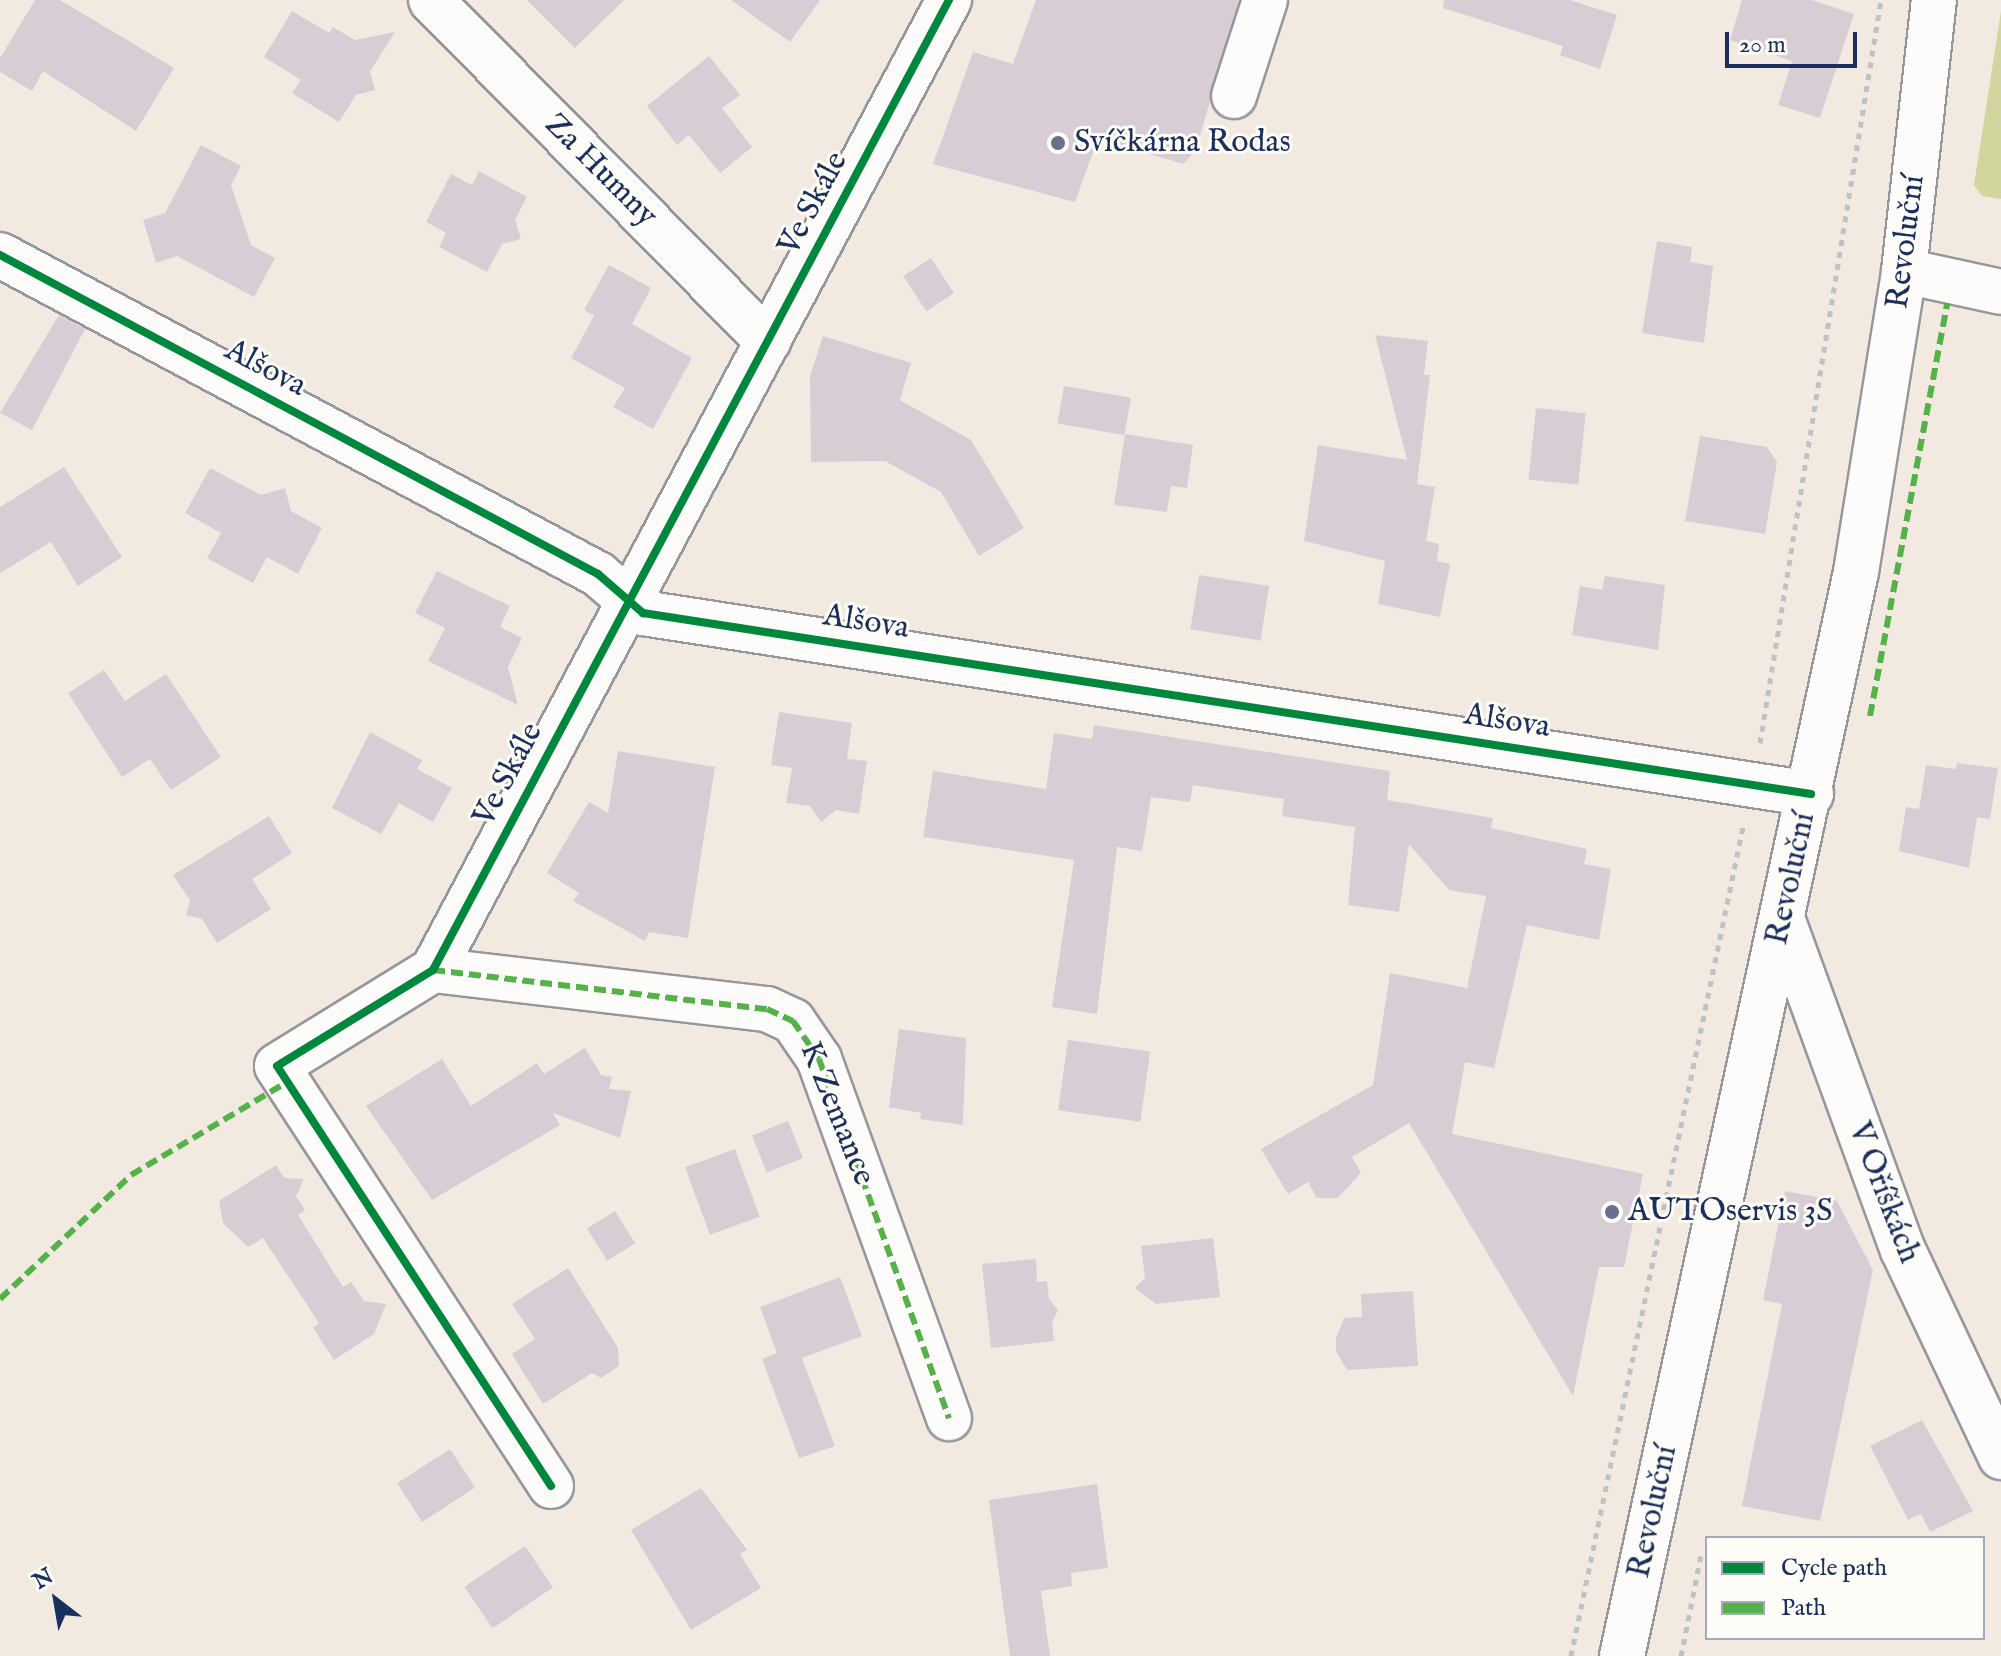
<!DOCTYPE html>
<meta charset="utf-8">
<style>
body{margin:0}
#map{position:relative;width:2001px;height:1656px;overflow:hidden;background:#f2eae1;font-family:"IM FELL English",serif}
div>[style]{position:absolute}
.green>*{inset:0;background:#d0d69e}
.building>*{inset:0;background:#d9cdd5;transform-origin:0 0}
.path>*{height:5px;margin-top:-2.5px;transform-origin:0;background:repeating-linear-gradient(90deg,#c1c1c4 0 6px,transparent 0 12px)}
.roads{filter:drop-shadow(2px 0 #97969a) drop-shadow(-2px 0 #97969a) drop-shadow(0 2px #97969a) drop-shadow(0 -2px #97969a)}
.minor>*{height:44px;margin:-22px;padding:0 22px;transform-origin:22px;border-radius:22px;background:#fdfcfa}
.quiet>*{height:6px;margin-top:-3px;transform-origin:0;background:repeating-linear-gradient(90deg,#55b248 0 12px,transparent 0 18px)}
.cycleway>*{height:8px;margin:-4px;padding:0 4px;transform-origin:4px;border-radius:4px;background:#00873e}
.dots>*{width:22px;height:22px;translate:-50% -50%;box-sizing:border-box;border:4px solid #fdfcf7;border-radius:50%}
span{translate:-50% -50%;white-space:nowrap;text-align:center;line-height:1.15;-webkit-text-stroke:6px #fdfcf7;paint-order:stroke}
.poi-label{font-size:32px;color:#1b2f5e}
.left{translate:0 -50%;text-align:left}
.street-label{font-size:32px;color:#1b2f5e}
.legend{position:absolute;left:1705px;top:1536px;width:280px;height:104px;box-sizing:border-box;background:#fdfcf7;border:2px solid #a3aaba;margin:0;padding:10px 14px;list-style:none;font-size:24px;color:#1b2f5e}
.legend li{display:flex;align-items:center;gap:16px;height:40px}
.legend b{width:40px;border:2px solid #a3aaba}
.north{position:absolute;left:16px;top:1560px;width:80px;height:80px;-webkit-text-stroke:6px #fdfcf7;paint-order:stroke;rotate:329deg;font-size:22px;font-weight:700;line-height:32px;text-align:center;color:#1b2f5e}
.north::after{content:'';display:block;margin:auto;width:28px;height:36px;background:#1b2f5e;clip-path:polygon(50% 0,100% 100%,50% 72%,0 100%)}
.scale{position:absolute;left:1725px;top:32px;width:132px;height:36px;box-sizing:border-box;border:4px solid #1b2f5e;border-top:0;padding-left:10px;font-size:24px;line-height:28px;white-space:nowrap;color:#1b2f5e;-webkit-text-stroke:6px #fdfcf7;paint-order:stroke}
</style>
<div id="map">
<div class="green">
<div style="clip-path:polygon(2001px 11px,2001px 199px,1982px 196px,1974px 185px)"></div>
</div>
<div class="building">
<div style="clip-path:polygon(35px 0,60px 0,174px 68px,136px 131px,43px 71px,32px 91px,0 72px,0 58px)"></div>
<div style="clip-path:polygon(527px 0,624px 0,575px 48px)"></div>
<div style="clip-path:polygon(731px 0,820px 0,790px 42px)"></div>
<div style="clip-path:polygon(1036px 0,1239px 0,1196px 150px,1183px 164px,1098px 138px,1075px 202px,933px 164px,973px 52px,1013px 64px)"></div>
<div style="clip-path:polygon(1444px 0,1570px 0,1617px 15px,1600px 69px,1560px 55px,1563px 46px,1443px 8px)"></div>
<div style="clip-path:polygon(1742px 0,1812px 0,1854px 14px,1820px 118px,1778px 105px,1792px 61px,1730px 40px)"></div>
<div style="clip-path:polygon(292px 11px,329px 33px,333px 27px,355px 40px,395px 32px,370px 72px,375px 90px,356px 95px,339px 122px,292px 93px,301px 80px,264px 57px)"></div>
<div style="clip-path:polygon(709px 56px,740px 95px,722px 108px,752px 147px,720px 173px,689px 135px,677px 145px,647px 106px)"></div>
<div style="clip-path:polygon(201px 145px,241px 166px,231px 185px,251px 245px,275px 258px,254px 297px,177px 256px,156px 263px,143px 220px,165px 213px)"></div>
<div style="clip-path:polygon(479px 171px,527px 197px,515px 220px,521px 239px,502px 244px,487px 272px,439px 247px,446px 233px,426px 222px,451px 174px,472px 185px)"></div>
<div style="clip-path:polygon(1657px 241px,1692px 247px,1690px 262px,1713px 266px,1704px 343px,1642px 333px)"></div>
<div style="left:931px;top:258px;width:42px;height:33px;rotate:57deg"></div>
<div style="clip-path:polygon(609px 265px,651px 288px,632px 324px,692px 358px,653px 429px,613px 407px,625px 388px,571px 358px,594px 316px,584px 310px)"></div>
<div style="clip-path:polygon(59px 315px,85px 329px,32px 430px,0 413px)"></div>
<div style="clip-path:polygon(1375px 335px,1428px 341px,1424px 375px,1430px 375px,1417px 484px,1435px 487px,1426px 541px,1439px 544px,1437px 561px,1450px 564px,1440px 617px,1378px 604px,1385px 561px,1304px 541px,1318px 445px,1407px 460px)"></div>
<div style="clip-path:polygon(823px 336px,911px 363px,900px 400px,971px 440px,1024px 528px,979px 556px,941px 492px,885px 461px,811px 462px,810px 376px)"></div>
<div style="left:1064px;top:386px;width:68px;height:38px;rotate:10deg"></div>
<div style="left:1536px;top:408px;width:50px;height:72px;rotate:6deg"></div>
<div style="clip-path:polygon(1125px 434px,1193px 445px,1187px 488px,1171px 486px,1167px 512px,1114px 505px)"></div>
<div style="clip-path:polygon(1700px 436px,1767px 447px,1777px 462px,1765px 534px,1685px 521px)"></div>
<div style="clip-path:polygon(64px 467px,122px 557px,78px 586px,51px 542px,0 573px,0 507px)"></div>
<div style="clip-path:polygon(210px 468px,261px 495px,285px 488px,291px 511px,322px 528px,298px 574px,267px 557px,253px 583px,207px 558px,221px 533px,185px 513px)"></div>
<div style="clip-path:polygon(437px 571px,510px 606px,500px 627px,522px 638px,508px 667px,518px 705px,428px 661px,445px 628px,415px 613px)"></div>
<div style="left:1199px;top:575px;width:71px;height:55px;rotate:9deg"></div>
<div style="clip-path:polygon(1605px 576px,1665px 585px,1658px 650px,1572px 635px,1580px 586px,1602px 590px)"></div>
<div style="clip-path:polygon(104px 670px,125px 701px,166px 674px,221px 757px,171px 790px,150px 759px,122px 777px,68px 693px)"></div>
<div style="clip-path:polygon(779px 712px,852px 723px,847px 759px,867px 761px,859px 814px,836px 810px,821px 822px,810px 806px,786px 803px,792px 768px,771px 765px)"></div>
<div style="clip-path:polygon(1094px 725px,1390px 771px,1387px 800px,1493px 818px,1491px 828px,1587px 849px,1584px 864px,1611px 869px,1599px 940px,1527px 925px,1494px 1068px,1465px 1062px,1452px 1134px,1643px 1174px,1624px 1267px,1599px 1267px,1573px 1396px,1409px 1123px,1352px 1157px,1361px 1173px,1338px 1198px,1317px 1198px,1308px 1182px,1288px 1194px,1261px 1149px,1373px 1085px,1390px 973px,1467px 988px,1486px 896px,1449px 890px,1409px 844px,1399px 912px,1348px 905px,1355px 827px,1282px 816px,1284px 799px,1193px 785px,1190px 802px,1151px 797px,1142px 851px,1117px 847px,1097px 1014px,1052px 1007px,1074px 860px,923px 837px,933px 771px,1046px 789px,1054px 733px,1092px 739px)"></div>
<div style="clip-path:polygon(370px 732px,422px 760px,417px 769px,452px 788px,433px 822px,399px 803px,381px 834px,332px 808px)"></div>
<div style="clip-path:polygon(618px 751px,715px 767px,688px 938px,649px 932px,645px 941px,573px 901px,579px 893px,547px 873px,589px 802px,608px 813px)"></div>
<div style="clip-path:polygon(1957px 763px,1998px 768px,1990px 819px,1977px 817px,1969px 868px,1899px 851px,1906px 807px,1919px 809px,1926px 765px,1956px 769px)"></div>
<div style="clip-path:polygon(269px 816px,292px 853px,252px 879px,271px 909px,217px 943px,202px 919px,186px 915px,190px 900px,173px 875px)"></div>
<div style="clip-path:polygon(899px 1029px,966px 1038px,963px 1125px,920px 1119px,921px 1113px,889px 1107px)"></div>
<div style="left:1068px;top:1040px;width:83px;height:71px;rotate:8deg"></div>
<div style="clip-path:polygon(585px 1048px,601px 1075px,612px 1077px,609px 1089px,631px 1091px,620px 1138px,553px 1113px,560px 1125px,432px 1200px,366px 1106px,442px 1059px,471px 1106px,537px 1063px,544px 1074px)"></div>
<div style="left:788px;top:1121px;width:40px;height:39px;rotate:68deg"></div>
<div style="left:735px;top:1149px;width:72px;height:53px;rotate:70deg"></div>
<div style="clip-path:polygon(276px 1165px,284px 1178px,304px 1179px,296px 1196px,305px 1210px,298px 1215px,343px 1287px,351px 1282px,364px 1301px,386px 1304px,374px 1334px,334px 1360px,313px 1328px,319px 1323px,263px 1238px,248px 1247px,223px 1223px,219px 1201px)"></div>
<div style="clip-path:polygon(1785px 1191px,1837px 1201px,1873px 1270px,1820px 1521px,1742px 1506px,1782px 1304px,1763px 1300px)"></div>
<div style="left:615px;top:1211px;width:38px;height:33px;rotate:58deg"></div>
<div style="clip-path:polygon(1213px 1238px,1220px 1297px,1156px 1304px,1135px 1288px,1145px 1278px,1141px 1246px)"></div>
<div style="clip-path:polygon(1036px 1259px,1037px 1282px,1047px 1281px,1049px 1299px,1058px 1310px,1052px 1323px,1054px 1341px,991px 1348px,982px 1264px)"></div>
<div style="clip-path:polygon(568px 1268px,618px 1348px,619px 1366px,601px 1378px,592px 1373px,543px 1404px,512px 1354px,535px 1339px,512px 1304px)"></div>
<div style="clip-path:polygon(840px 1277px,862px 1336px,802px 1358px,835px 1446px,799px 1458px,762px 1359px,777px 1353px,760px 1307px)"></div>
<div style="clip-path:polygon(1413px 1291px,1418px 1366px,1347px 1370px,1336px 1351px,1336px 1338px,1344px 1318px,1362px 1317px,1361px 1294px)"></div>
<div style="clip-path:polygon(1922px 1420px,1973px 1511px,1930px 1532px,1921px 1514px,1908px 1520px,1870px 1446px)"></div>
<div style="left:450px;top:1449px;width:46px;height:63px;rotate:57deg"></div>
<div style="clip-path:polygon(1097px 1484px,1108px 1568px,1071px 1573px,1072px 1586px,1041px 1591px,1050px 1656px,1010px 1656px,989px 1500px)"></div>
<div style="clip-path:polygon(701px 1488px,747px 1550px,740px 1554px,761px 1588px,691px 1630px,631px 1530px)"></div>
<div style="left:525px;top:1546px;width:50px;height:73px;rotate:56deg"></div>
</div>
<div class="path">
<div style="left:1760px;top:743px;width:753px;rotate:-80.75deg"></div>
<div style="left:1571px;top:1656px;width:847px;rotate:-78.28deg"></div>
<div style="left:1681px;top:1656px;width:103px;rotate:-78.8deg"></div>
</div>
<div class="roads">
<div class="minor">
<div style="left:431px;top:0;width:480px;rotate:45.4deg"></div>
<div style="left:1234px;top:96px;width:101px;rotate:-72.1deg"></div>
<div style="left:0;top:255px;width:678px;rotate:28.08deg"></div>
<div style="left:598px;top:574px;width:60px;rotate:40.9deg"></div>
<div style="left:643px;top:613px;width:1182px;rotate:8.81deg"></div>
<div style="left:1904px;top:271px;width:99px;rotate:12.2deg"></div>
<div style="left:1783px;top:921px;width:350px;rotate:70deg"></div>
<div style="left:1903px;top:1250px;width:229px;rotate:64.7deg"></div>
<div style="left:433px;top:970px;width:336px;rotate:6.7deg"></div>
<div style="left:767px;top:1009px;width:29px;rotate:25deg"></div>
<div style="left:793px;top:1021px;width:46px;rotate:55.6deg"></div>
<div style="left:819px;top:1059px;width:382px;rotate:70.1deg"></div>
<div style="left:551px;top:1486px;width:501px;rotate:-123.12deg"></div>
<div style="left:277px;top:1066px;width:183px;rotate:-31.6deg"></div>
<div style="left:433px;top:970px;width:1099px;rotate:-61.99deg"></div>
<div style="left:1622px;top:1656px;width:1109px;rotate:-77.82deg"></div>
<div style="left:1856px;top:572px;width:305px;rotate:-80.9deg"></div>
<div style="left:1904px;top:271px;width:273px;rotate:-83.7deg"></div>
</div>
</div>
<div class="quiet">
<div style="left:1870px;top:716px;width:420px;rotate:-79.4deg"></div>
<div style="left:433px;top:970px;width:336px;rotate:6.7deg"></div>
<div style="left:767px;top:1009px;width:29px;rotate:25deg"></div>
<div style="left:793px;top:1021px;width:46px;rotate:55.6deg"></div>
<div style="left:819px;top:1059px;width:382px;rotate:70.1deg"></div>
<div style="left:0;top:1299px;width:180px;rotate:-43.4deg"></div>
<div style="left:131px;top:1175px;width:182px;rotate:-30.8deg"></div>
</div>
<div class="cycleway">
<div style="left:0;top:255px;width:678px;rotate:28.08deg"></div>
<div style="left:598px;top:574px;width:60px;rotate:40.9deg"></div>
<div style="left:643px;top:613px;width:1182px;rotate:8.81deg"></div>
<div style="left:551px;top:1486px;width:501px;rotate:-123.12deg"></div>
<div style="left:277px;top:1066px;width:183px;rotate:-31.6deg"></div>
<div style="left:433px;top:970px;width:1099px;rotate:-61.99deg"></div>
</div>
<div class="dots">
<div style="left:1058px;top:143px;background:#66708c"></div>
<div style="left:1612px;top:1212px;background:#66708c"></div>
</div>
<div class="poi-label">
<span class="left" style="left:1074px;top:143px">Svíčkárna Rodas</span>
<span class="left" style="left:1628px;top:1212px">AUTOservis 3S</span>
</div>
<div class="street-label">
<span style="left:600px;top:171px;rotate:45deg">Za Humny</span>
<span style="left:814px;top:204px;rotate:-62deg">Ve Skále</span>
<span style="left:1907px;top:242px;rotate:-83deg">Revoluční</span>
<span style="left:265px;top:369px;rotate:28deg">Alšova</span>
<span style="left:866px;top:623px;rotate:9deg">Alšova</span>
<span style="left:1507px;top:722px;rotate:9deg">Alšova</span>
<span style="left:509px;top:775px;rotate:-62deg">Ve Skále</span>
<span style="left:1792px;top:879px;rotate:-78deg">Revoluční</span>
<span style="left:836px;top:1114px;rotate:68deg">K Zemance</span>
<span style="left:1883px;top:1193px;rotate:69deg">V Oříškách</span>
<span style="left:1654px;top:1512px;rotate:-78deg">Revoluční</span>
</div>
<ul class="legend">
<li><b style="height:10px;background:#00873e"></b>Cycle path</li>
<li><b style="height:10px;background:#55b248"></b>Path</li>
</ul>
<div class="north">N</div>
<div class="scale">20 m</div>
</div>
